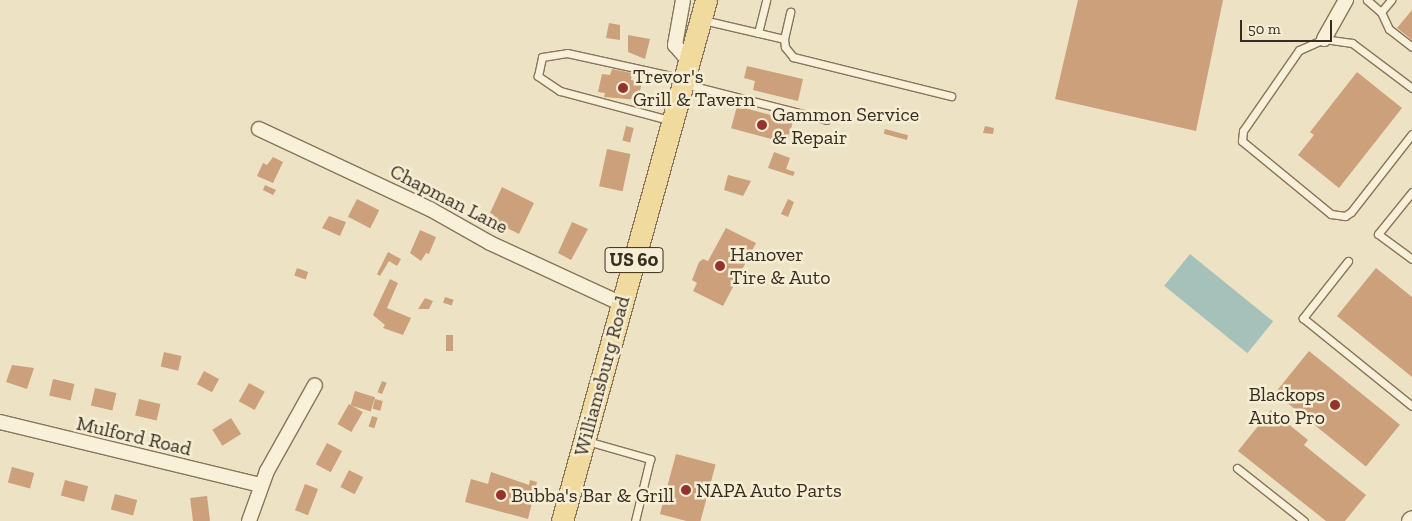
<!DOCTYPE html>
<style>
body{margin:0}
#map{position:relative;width:1412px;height:521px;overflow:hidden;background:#ede3c4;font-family:"Zilla Slab",serif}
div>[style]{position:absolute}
.water>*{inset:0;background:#a6c1ba;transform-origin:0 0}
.building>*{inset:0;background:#cba07b;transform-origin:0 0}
.roads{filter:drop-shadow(1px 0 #88755b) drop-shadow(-1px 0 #88755b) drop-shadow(0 1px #88755b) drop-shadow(0 -1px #88755b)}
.lane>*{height:7px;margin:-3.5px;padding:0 3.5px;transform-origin:3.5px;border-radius:3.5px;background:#f8f0d8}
.street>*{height:14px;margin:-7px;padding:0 7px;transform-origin:7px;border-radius:7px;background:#f8f0d8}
.secondary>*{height:19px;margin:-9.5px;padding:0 9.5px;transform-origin:9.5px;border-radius:9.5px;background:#f8f0d8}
.primary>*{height:21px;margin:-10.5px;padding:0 10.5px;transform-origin:10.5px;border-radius:10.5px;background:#f0da9d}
.dots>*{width:14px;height:14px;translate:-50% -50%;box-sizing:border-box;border:2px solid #f5edd4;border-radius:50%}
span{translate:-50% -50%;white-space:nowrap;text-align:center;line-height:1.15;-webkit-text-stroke:5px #f5edd4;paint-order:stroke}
.shield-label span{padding:1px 4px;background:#f5edd4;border:1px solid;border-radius:4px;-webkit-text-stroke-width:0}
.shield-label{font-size:19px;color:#382c1f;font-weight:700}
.poi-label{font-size:20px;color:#382c1f}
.left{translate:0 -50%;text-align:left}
.right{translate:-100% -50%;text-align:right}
.street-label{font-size:20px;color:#382c1f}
.scale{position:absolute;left:1240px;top:20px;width:92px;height:22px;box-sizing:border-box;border:2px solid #382c1f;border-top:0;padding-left:6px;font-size:15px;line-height:18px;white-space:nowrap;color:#382c1f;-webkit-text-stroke:4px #f5edd4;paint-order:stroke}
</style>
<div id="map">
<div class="water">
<div style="left:1190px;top:254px;width:107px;height:41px;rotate:39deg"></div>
</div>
<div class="building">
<div style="clip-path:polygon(1078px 0,1223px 0,1196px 131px,1055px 99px)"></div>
<div style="clip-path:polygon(1412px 10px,1412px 40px,1397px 28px)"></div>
<div style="clip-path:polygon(609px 23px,620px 25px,620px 40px,606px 38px)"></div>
<div style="clip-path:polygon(628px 35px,650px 39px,645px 59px,628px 52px)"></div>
<div style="clip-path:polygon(747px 66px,803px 79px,798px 101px,753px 90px,755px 81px,744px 78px)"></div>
<div style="clip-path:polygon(612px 69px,632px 73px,631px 80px,642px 82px,638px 100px,604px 97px,605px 93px,598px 92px,602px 74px,610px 75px)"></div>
<div style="clip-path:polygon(1357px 72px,1402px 108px,1339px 188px,1298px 155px,1314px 135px,1310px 132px)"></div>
<div style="left:737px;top:106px;width:58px;height:23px;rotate:15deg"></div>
<div style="left:626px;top:126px;width:8px;height:15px;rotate:14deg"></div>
<div style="clip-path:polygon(985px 126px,994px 128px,993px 134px,983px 133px)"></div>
<div style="left:885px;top:129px;width:24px;height:5px;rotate:15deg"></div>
<div style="left:607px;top:149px;width:24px;height:38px;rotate:12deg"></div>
<div style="clip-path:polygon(774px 152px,790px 158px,786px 169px,795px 172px,793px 176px,768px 168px)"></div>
<div style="clip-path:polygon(273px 157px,283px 162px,273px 183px,257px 176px,263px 163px,267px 165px)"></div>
<div style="clip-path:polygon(728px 175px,751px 181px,743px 196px,724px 190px)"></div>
<div style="clip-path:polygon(265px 185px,276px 190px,273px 195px,263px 190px)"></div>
<div style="clip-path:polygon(502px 187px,534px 203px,519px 234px,505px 227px,502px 234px,488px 227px,494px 215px,490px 213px)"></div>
<div style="left:357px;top:199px;width:25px;height:20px;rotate:27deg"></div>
<div style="clip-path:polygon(788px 199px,794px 202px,788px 217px,781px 214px)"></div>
<div style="clip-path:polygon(329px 216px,346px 222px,340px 236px,322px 228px)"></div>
<div style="clip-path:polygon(572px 222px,588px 229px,571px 260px,558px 253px)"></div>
<div style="clip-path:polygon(726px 228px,756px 243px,723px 306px,693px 291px,697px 283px,692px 280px,699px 262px,703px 259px,708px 261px)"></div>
<div style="clip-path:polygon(420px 230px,436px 237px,429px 254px,426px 253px,421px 261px,410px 253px)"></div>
<div style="clip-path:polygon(388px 252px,401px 259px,397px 266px,389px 261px,380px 276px,377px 274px)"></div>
<div style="left:297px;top:268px;width:12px;height:8px;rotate:20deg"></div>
<div style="clip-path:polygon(1376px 268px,1412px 297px,1412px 377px,1337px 316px)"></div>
<div style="clip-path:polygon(390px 279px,398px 283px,387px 308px,411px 318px,403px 335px,383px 328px,385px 325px,373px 315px)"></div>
<div style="left:445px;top:297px;width:9px;height:6px;rotate:18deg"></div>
<div style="clip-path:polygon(425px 298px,433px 301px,429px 309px,418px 309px)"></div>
<div style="left:446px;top:335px;width:7px;height:16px"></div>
<div style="left:1309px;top:351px;width:117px;height:54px;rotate:39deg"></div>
<div style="left:164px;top:352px;width:18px;height:15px;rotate:13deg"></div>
<div style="clip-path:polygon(12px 365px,34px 368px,27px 389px,6px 382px)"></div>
<div style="left:204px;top:371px;width:17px;height:15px;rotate:28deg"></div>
<div style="left:53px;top:379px;width:22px;height:17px;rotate:13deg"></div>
<div style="left:382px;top:381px;width:5px;height:12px;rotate:22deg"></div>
<div style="left:249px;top:383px;width:18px;height:21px;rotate:29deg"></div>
<div style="left:95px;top:388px;width:22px;height:18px;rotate:13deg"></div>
<div style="left:355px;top:391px;width:21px;height:15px;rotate:17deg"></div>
<div style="left:139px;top:399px;width:22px;height:17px;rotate:13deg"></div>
<div style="left:375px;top:399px;width:8px;height:10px;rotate:14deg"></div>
<div style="left:349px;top:404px;width:16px;height:23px;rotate:30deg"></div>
<div style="clip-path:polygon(1271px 410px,1308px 440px,1304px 445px,1366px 495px,1345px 521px,1326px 521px,1238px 451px)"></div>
<div style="left:372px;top:416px;width:6px;height:11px;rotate:18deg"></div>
<div style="left:231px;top:418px;width:19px;height:22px;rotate:58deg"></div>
<div style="left:327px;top:443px;width:17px;height:24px;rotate:28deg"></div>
<div style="left:676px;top:454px;width:41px;height:62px;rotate:15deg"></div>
<div style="left:12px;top:467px;width:23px;height:16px;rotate:15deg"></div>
<div style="left:349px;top:470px;width:16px;height:19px;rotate:27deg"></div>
<div style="clip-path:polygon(491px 472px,529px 485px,530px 480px,537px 482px,528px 519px,465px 502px,471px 479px,488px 484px)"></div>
<div style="left:65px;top:480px;width:24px;height:16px;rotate:15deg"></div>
<div style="left:305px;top:484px;width:14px;height:28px;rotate:21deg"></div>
<div style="left:115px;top:494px;width:23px;height:16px;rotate:15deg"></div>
<div style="left:207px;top:496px;width:25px;height:17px;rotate:83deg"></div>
</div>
<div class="roads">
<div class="lane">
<div style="left:1367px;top:0;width:18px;rotate:41deg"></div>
<div style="left:1381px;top:12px;width:16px;rotate:-50deg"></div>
<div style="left:1381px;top:12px;width:19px;rotate:65deg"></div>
<div style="left:1389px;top:29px;width:29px;rotate:38deg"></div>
<div style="left:703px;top:20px;width:83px;rotate:13.2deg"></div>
<div style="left:784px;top:39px;width:28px;rotate:-77deg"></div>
<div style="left:758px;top:33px;width:34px;rotate:-76deg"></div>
<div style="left:784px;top:39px;width:8px;rotate:83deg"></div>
<div style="left:785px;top:47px;width:13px;rotate:51deg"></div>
<div style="left:793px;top:57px;width:163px;rotate:13.9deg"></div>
<div style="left:685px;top:84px;width:146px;rotate:14.2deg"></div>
<div style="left:1412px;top:88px;width:75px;rotate:-143.1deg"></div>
<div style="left:1352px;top:43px;width:28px;rotate:-172deg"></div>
<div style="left:1324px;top:39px;width:27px;rotate:156deg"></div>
<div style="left:1299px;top:50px;width:98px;rotate:124.7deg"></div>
<div style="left:1243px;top:131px;width:10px;rotate:96deg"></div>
<div style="left:1242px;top:141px;width:115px;rotate:39.4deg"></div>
<div style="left:1331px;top:214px;width:14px;rotate:8deg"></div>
<div style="left:1345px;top:216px;width:7px;rotate:-34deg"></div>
<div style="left:1351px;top:212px;width:99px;rotate:-52deg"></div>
<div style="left:669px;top:120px;width:113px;rotate:-165.1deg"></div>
<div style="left:560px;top:91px;width:27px;rotate:-146deg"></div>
<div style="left:538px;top:76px;width:19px;rotate:-78deg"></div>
<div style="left:542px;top:57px;width:25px;rotate:-9deg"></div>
<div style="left:567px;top:53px;width:117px;rotate:12.4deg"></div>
<div style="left:1412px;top:192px;width:54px;rotate:129deg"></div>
<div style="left:1378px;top:234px;width:42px;rotate:36.3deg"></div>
<div style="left:1348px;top:261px;width:73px;rotate:128.3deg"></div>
<div style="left:1303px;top:318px;width:140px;rotate:38.9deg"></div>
<div style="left:587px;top:441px;width:66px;rotate:15.9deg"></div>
<div style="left:650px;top:459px;width:64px;rotate:103.6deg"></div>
<div style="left:1237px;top:468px;width:85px;rotate:38.3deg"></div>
</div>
<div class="street">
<div style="left:683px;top:0;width:46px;rotate:100.1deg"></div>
<div style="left:675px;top:45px;width:21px;rotate:49deg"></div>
<div style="left:1324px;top:39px;width:45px;rotate:-60.6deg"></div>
<div style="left:259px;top:129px;width:189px;rotate:25.1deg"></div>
<div style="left:430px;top:209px;width:69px;rotate:29.5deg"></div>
<div style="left:490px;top:243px;width:145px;rotate:24.8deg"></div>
<div style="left:0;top:422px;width:268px;rotate:13.6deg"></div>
<div style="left:249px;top:521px;width:53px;rotate:-70.2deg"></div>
<div style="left:267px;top:471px;width:98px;rotate:-60.8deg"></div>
</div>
<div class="secondary">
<div style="left:1411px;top:521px;width:1px;rotate:-45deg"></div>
</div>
<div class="primary">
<div style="left:562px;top:521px;width:541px;rotate:-74.55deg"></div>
</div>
</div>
<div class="dots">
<div style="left:623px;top:88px;background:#96312c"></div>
<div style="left:762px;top:125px;background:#96312c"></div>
<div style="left:720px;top:266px;background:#96312c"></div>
<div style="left:1335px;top:405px;background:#96312c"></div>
<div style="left:686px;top:490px;background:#96312c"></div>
<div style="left:501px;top:495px;background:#96312c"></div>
</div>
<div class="shield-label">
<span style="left:634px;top:260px">US 60</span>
</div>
<div class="poi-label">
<span class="left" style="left:633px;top:88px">Trevor's<br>Grill &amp; Tavern</span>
<span class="left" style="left:772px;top:126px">Gammon Service<br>&amp; Repair</span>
<span class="left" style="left:730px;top:266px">Hanover<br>Tire &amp; Auto</span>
<span class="right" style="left:1325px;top:406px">Blackops<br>Auto Pro</span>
<span class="left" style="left:696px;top:490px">NAPA Auto Parts</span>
<span class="left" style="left:511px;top:495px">Bubba's Bar &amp; Grill</span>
</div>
<div class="street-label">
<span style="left:449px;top:199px;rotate:27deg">Chapman Lane</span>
<span style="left:602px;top:376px;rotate:-75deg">Williamsburg Road</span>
<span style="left:134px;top:436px;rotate:13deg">Mulford Road</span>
</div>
<div class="scale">50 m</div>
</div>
